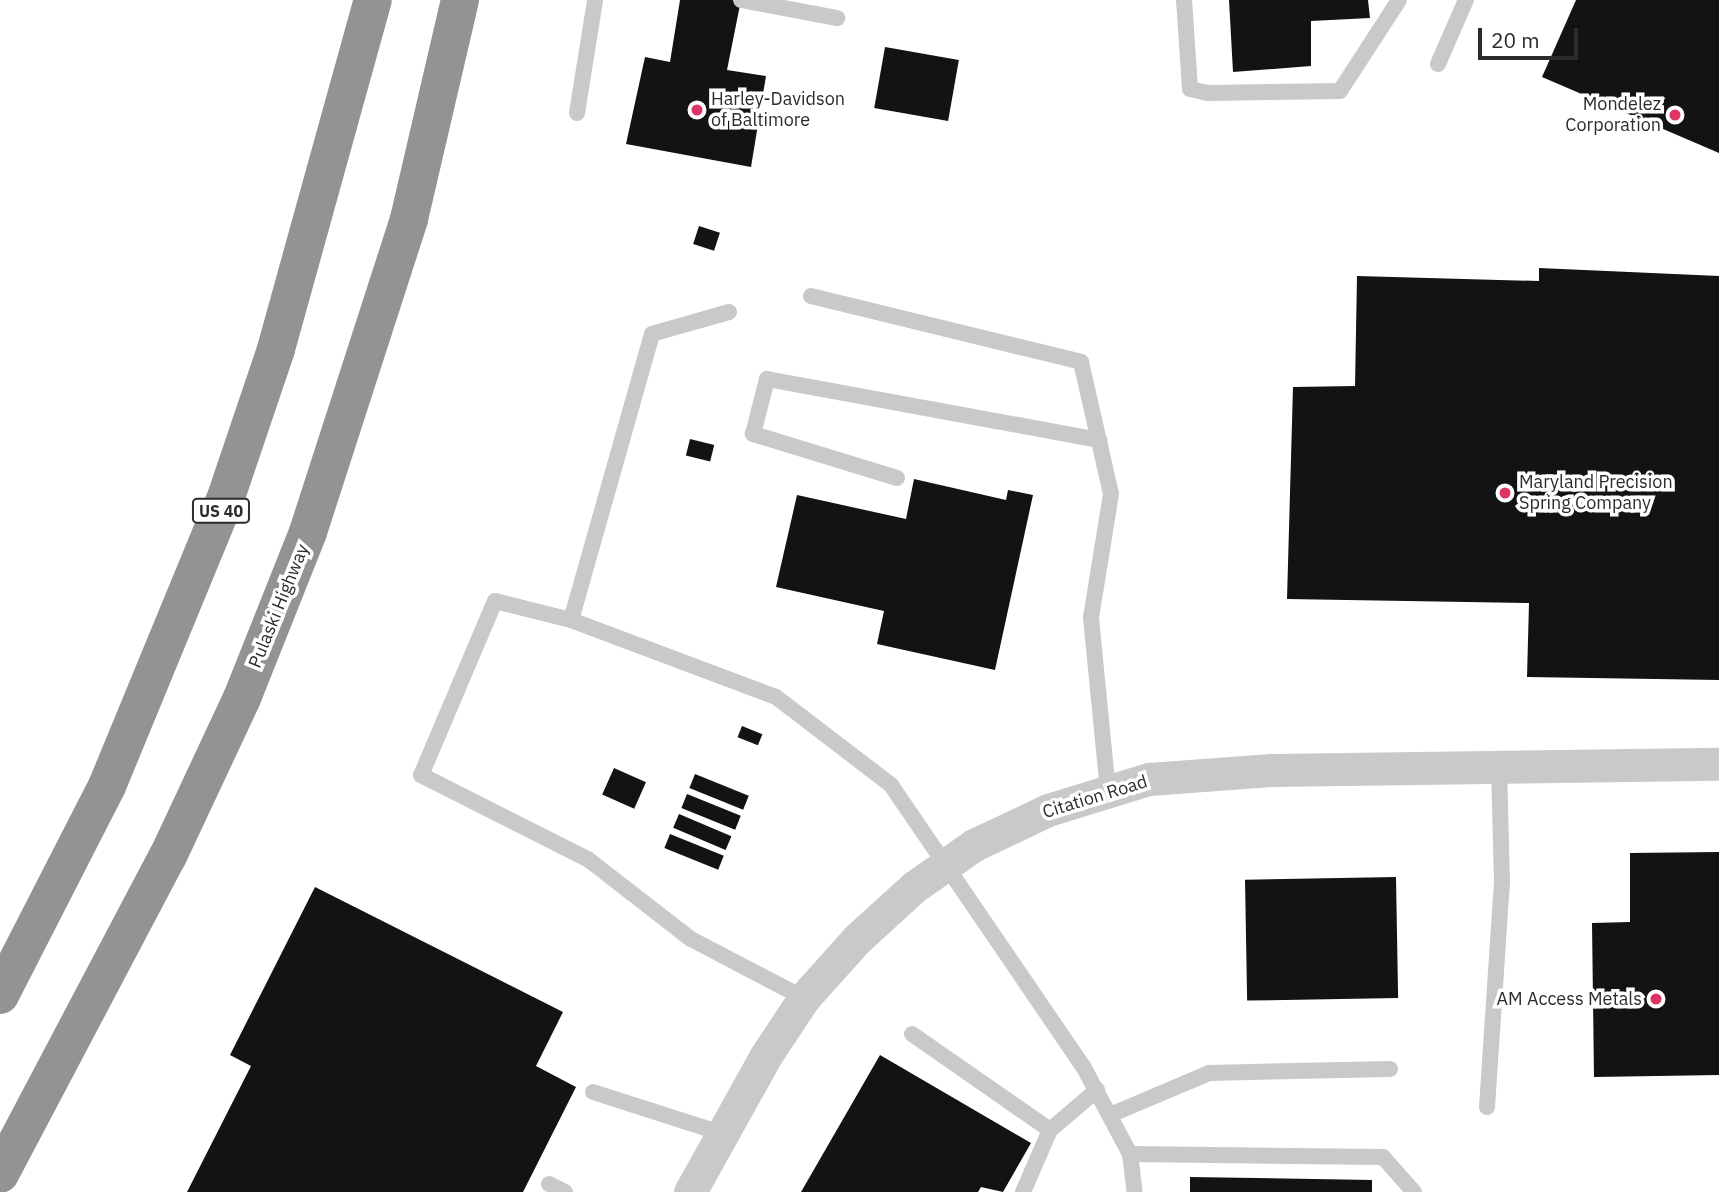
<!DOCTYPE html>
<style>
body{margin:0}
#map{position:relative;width:1719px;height:1192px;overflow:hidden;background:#fff;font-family:"IBM Plex Sans",sans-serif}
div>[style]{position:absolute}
.building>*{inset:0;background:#131313;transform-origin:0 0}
.lane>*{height:16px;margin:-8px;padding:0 8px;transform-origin:8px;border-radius:8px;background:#c9c9c9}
.street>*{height:33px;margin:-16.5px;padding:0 16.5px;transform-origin:16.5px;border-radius:16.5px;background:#c9c9c9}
.highway>*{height:38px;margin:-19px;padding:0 19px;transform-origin:19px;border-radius:19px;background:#939393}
.dots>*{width:19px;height:19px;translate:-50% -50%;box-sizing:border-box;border:4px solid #fff;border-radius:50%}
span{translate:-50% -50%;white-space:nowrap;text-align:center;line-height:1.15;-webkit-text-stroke:7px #fff;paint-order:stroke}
.shield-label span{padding:2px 5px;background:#fff;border:2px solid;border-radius:5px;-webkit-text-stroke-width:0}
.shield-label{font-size:16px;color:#2c2c2c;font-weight:700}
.poi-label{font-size:18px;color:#2c2c2c}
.left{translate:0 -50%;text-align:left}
.right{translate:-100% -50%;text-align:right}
.street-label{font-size:18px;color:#2c2c2c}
.scale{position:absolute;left:1478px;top:28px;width:100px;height:32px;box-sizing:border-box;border:4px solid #2c2c2c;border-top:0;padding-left:9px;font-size:21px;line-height:24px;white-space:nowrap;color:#2c2c2c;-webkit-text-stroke:5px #fff;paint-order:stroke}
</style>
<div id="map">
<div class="building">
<div style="clip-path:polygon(680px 0,741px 0,727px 70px,766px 76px,751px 167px,626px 144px,645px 57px,670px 62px)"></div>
<div style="clip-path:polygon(1229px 0,1368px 0,1370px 18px,1311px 21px,1311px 66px,1233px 72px)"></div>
<div style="clip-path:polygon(1576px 0,1719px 0,1719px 153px,1542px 77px)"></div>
<div style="left:885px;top:47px;width:75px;height:62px;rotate:10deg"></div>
<div style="left:699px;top:226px;width:22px;height:19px;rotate:18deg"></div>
<div style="clip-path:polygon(1539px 268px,1719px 276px,1719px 680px,1527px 677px,1529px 603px,1287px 599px,1293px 387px,1355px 386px,1357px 276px,1539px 281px)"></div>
<div style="left:690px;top:439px;width:25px;height:17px;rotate:14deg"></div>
<div style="clip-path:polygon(914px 479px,1006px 500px,1008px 490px,1033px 495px,995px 670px,877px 644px,884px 611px,776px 587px,797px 495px,906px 519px)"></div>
<div style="left:742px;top:726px;width:22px;height:12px;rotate:22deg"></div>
<div style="left:614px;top:768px;width:35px;height:29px;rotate:24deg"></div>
<div style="left:695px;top:774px;width:58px;height:15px;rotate:22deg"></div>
<div style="left:687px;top:794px;width:58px;height:15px;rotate:22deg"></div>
<div style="left:679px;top:814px;width:57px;height:15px;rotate:23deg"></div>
<div style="left:670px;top:834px;width:58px;height:15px;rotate:22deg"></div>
<div style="clip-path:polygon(1719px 852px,1719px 1075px,1594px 1077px,1592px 923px,1630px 922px,1630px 853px)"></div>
<div style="left:1396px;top:877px;width:121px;height:151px;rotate:89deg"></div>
<div style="clip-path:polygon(315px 887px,563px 1012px,536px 1066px,576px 1087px,523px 1192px,187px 1192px,251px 1066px,230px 1055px)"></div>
<div style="clip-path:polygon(880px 1055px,1031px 1143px,1003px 1192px,981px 1187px,978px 1192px,801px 1192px)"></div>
<div style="clip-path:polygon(1190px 1177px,1372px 1180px,1372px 1192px,1190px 1192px)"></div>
</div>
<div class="lane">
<div style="left:741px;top:0;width:98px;rotate:10.6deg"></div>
<div style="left:1184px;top:0;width:89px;rotate:86.1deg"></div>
<div style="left:1190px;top:89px;width:18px;rotate:13deg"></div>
<div style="left:1208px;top:93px;width:132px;rotate:-0.9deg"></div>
<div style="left:1340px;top:91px;width:108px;rotate:-57deg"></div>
<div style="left:1438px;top:64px;width:70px;rotate:-66.4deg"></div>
<div style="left:577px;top:113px;width:114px;rotate:-80.9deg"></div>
<div style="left:811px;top:296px;width:278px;rotate:13.7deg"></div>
<div style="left:1081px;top:362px;width:135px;rotate:77.2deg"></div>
<div style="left:1111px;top:494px;width:126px;rotate:99.2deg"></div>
<div style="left:1091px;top:618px;width:174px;rotate:84.4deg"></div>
<div style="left:729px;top:312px;width:80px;rotate:164.1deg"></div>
<div style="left:652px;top:334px;width:297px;rotate:105.8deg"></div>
<div style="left:571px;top:620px;width:219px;rotate:20.6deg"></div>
<div style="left:776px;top:697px;width:145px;rotate:37.4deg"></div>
<div style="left:891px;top:785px;width:340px;rotate:55.7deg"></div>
<div style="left:1083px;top:1066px;width:100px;rotate:61.9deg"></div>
<div style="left:1130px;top:1154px;width:38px;rotate:83deg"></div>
<div style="left:897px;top:478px;width:151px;rotate:-163deg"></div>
<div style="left:753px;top:434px;width:57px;rotate:-75.7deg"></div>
<div style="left:767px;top:379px;width:338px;rotate:10.4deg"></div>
<div style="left:571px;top:620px;width:78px;rotate:-166deg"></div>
<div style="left:495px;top:601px;width:189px;rotate:113deg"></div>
<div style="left:421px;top:775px;width:188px;rotate:26.8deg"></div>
<div style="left:589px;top:860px;width:129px;rotate:37.8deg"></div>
<div style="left:691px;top:939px;width:127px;rotate:27.6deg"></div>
<div style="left:912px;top:1034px;width:168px;rotate:34.8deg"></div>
<div style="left:1050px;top:1130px;width:62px;rotate:-40.4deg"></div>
<div style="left:593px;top:1092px;width:134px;rotate:17.8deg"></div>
<div style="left:1487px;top:1107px;width:225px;rotate:-86.2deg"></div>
<div style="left:1502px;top:882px;width:114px;rotate:-91.5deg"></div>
<div style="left:1110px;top:1115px;width:108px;rotate:-23deg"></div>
<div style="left:1209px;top:1073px;width:181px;rotate:-1.3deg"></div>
<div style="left:1130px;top:1154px;width:253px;rotate:0.7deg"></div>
<div style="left:1383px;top:1157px;width:47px;rotate:48.5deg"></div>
<div style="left:549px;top:1184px;width:18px;rotate:27deg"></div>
<div style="left:1023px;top:1192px;width:68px;rotate:-66.5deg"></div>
</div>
<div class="street">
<div style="left:690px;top:1192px;width:154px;rotate:-60.9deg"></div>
<div style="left:765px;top:1057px;width:71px;rotate:-56.5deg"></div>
<div style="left:804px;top:998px;width:79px;rotate:-48.1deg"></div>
<div style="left:857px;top:939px;width:77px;rotate:-42.4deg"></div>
<div style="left:914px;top:887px;width:73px;rotate:-35deg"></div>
<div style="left:974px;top:845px;width:82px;rotate:-25.3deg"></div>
<div style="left:1048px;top:810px;width:106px;rotate:-17.1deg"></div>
<div style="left:1149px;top:779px;width:123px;rotate:-4.2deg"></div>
<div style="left:1272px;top:770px;width:447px;rotate:-0.8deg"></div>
</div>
<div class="highway">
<div style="left:0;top:995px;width:235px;rotate:-62.9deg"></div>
<div style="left:107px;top:786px;width:309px;rotate:-67.6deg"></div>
<div style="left:225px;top:500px;width:159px;rotate:-71.3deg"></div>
<div style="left:276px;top:349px;width:362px;rotate:-74.5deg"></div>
<div style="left:0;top:1174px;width:360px;rotate:-62.2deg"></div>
<div style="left:168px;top:856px;width:174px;rotate:-64.9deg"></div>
<div style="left:242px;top:698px;width:179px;rotate:-68.3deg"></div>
<div style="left:308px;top:532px;width:329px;rotate:-72.1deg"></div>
<div style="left:409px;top:219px;width:225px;rotate:-76.9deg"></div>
</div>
<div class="dots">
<div style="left:697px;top:110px;background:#dd3463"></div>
<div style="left:1675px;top:115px;background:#dd3463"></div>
<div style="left:1505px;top:493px;background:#dd3463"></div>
<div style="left:1656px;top:999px;background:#dd3463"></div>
</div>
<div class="shield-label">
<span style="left:221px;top:511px">US 40</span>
</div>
<div class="poi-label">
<span class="left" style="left:711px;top:110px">Harley-Davidson<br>of Baltimore</span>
<span class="right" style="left:1661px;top:115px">Mondelez<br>Corporation</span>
<span class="left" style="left:1519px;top:493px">Maryland Precision<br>Spring Company</span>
<span class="right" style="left:1642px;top:999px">AM Access Metals</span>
</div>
<div class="street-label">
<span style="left:279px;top:606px;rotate:-68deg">Pulaski Highway</span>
<span style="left:1095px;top:797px;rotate:-17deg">Citation Road</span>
</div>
<div class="scale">20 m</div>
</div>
